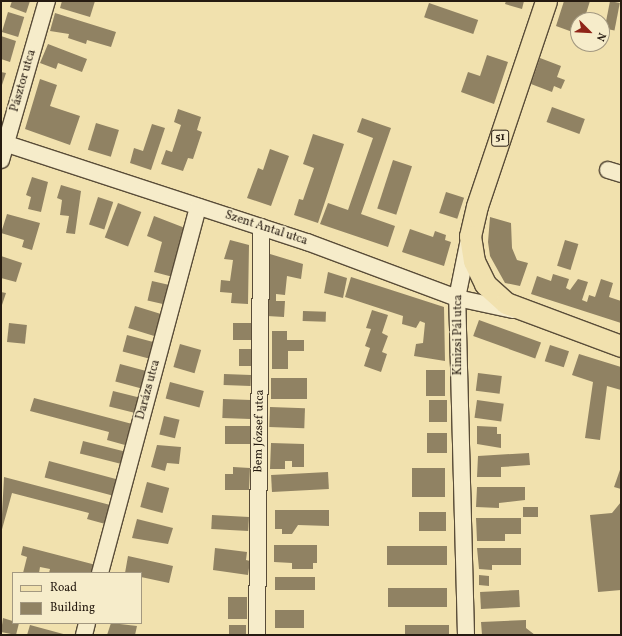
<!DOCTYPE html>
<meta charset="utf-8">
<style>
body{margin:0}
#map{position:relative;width:622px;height:636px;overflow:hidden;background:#f1e1ae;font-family:Vollkorn,serif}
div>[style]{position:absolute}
.building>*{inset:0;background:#908263;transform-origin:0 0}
.roads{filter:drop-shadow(1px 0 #594c38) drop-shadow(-1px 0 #594c38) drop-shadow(0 1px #594c38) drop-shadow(0 -1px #594c38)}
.minor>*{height:16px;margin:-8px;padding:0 8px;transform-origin:8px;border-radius:8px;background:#f6ecca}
.major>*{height:21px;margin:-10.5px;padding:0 10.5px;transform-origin:10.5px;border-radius:10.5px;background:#f1e1ae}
span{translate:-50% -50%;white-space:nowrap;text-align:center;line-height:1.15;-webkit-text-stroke:3px #f6ecca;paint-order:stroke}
.shield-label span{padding:1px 3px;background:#f6ecca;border:1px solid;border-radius:3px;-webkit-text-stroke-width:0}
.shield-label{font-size:11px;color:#261b11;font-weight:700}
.street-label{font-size:12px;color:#261b11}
.frame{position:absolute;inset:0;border:2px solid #261b11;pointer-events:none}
.legend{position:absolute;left:12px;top:572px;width:130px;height:52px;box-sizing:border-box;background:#f6ecca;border:1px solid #a39880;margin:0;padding:5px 7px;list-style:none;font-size:12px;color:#261b11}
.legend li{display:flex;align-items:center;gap:8px;height:20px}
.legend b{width:20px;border:1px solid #a39880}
.north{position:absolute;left:570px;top:12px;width:40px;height:40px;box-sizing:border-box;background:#f6ecca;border:1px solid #a39880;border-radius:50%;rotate:114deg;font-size:11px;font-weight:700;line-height:16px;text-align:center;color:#261b11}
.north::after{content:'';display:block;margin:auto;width:14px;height:18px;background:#8f2418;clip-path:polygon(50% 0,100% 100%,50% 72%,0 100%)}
</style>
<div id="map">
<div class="building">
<div style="clip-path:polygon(12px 1px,30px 1px,26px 13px,10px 7px)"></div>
<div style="clip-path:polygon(62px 1px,95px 1px,90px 17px,60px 8px)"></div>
<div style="clip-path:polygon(506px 1px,524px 1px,522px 9px,505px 4px)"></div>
<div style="clip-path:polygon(564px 1px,590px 1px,584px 20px,578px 20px,578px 34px,556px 26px)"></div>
<div style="left:610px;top:1px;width:10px;height:28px;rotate:11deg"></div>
<div style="left:429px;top:3px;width:52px;height:15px;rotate:19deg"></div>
<div style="left:8px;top:12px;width:17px;height:21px;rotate:17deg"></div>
<div style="clip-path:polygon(55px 13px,116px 32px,111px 47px,87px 40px,86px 44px,68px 38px,69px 34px,50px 31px)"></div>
<div style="clip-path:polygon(1px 36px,16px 41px,10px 62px,1px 59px)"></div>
<div style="clip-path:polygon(48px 44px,87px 59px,82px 72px,58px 63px,56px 69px,40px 63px)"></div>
<div style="clip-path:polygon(487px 55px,508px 62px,494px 104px,461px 92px,468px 72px,480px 76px)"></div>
<div style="clip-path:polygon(540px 58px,561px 66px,557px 77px,565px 80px,561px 89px,554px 86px,552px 92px,531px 84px)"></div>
<div style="clip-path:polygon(1px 72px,6px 73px,1px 88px)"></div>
<div style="clip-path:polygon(40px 79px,57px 85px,50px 106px,80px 116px,70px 145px,25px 129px)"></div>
<div style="left:552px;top:107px;width:35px;height:16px;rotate:20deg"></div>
<div style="clip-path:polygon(178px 109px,201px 117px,197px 130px,202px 132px,193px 159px,188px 158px,183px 171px,161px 164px,166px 150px,172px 152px,181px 125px,174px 122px)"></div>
<div style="clip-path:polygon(362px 118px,391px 128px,361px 214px,395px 226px,388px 247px,320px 224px,328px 203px,348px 210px,373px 138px,357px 132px)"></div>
<div style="left:96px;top:123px;width:24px;height:28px;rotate:17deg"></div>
<div style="clip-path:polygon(152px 124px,165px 128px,151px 170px,130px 163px,134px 148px,143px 151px)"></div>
<div style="clip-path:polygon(313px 134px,344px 144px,318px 223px,294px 215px,299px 199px,303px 200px,314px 168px,303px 164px)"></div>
<div style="clip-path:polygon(270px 149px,289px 156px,271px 206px,247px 198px,258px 168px,263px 170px)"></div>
<div style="left:393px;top:160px;width:20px;height:51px;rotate:18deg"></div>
<div style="clip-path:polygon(32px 177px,48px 182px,41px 212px,28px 209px,31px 197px,26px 195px)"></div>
<div style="clip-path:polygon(61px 185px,81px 191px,75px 234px,66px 233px,69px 216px,60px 215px,62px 200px,57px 198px)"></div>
<div style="left:446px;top:192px;width:19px;height:22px;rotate:18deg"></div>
<div style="left:98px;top:197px;width:16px;height:29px;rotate:18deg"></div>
<div style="left:118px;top:203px;width:25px;height:37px;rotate:21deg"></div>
<div style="clip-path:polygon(7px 214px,40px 223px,32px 250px,22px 247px,24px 240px,1px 233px)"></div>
<div style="clip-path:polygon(154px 216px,185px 228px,173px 277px,154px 272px,162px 242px,147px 236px)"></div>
<div style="clip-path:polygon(490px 217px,511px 223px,512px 248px,517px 260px,528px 263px,520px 286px,505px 283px,490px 256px,488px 242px)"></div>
<div style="clip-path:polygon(410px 229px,433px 237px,435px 231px,446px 235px,445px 240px,451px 242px,444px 266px,402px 252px)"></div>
<div style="clip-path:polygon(230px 240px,249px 245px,248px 304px,231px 303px,232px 293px,220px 292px,221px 280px,230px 281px,233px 260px,224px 259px)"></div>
<div style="left:565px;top:240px;width:14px;height:27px;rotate:17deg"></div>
<div style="clip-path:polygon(270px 254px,303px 264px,301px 279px,287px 276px,285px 295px,276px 294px,276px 301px,285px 301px,284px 317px,267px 316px)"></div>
<div style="clip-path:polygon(1px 256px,22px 263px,16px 282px,1px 278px)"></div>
<div style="clip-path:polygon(328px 272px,347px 278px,343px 298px,324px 293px)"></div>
<div style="clip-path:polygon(553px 274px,569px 279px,566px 288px,570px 290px,578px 279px,588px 282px,582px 300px,587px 302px,589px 295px,595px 297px,601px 279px,613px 283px,609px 297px,621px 301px,621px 323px,531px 294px,537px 276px,551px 281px)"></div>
<div style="clip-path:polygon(351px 277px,444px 307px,445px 361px,414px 356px,416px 344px,423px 343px,425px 323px,420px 321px,416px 328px,402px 324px,403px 316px,345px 297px)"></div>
<div style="left:152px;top:281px;width:18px;height:20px;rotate:13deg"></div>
<div style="clip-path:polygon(1px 292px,6px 293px,1px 308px)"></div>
<div style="left:135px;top:306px;width:28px;height:23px;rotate:17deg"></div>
<div style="clip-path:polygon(372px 310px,388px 315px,382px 333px,388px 336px,382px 352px,387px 354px,381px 372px,364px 366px,370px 348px,365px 346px,371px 329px,366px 328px)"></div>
<div style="left:303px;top:311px;width:23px;height:10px;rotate:2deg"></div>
<div style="left:479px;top:320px;width:66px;height:17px;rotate:20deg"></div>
<div style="left:9px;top:323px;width:18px;height:19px;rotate:6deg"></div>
<div style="left:233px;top:323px;width:20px;height:17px"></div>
<div style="clip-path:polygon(272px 331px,287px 331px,287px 340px,304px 340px,304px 351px,288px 351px,288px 369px,272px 369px)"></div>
<div style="left:127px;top:335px;width:30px;height:17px;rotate:15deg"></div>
<div style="left:180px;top:344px;width:22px;height:24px;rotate:16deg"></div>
<div style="left:550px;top:345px;width:20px;height:17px;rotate:18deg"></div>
<div style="left:239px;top:349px;width:12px;height:17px"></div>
<div style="clip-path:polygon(579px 354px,621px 367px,621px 390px,607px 386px,600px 440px,585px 438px,593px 382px,572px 375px)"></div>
<div style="left:120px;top:364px;width:30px;height:18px;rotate:15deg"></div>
<div style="left:426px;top:370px;width:19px;height:26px"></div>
<div style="left:478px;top:373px;width:24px;height:18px;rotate:7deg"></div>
<div style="left:224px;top:374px;width:27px;height:11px;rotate:2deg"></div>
<div style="left:271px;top:378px;width:36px;height:21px"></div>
<div style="left:170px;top:382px;width:35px;height:17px;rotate:15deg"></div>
<div style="left:113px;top:391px;width:30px;height:16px;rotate:14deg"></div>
<div style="clip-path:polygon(34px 398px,136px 425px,132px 438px,127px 437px,125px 445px,107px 440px,109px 432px,30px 411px)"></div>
<div style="left:223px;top:399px;width:28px;height:19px;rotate:2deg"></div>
<div style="left:429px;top:400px;width:18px;height:22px"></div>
<div style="left:477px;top:400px;width:27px;height:18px;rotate:8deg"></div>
<div style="left:270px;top:407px;width:35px;height:20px;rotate:2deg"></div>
<div style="left:164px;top:416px;width:16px;height:19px;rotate:14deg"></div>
<div style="left:225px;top:426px;width:25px;height:18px"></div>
<div style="clip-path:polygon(477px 426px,497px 427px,497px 434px,501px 434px,501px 448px,477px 444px)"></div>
<div style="left:427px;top:433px;width:20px;height:20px"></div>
<div style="left:83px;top:441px;width:46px;height:13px;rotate:14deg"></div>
<div style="clip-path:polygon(271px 443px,304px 444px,304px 467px,292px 467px,292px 461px,285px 461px,285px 469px,270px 469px)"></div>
<div style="clip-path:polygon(157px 445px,181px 447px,179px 464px,167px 463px,165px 471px,151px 467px)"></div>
<div style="clip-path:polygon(529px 453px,530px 465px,501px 467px,501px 477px,477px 477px,478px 456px)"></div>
<div style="left:49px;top:461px;width:73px;height:17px;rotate:15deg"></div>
<div style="clip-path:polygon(233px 467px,250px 468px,249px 490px,225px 490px,225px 474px,233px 474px)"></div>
<div style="clip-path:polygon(621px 467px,621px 489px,614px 487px)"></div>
<div style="left:412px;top:468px;width:33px;height:29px"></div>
<div style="left:328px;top:472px;width:17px;height:57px;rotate:87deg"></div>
<div style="clip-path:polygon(4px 477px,114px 506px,109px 525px,87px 519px,89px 513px,12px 493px,1px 533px)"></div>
<div style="left:147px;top:482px;width:23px;height:26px;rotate:15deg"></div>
<div style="clip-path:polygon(477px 487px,525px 487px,525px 500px,499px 503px,499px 508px,476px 507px)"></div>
<div style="clip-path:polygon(621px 502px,621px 590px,598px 592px,590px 515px,612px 513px)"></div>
<div style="left:523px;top:507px;width:15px;height:10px"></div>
<div style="clip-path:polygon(275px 510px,329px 510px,329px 526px,298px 525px,292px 534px,282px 534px,282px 529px,275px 529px)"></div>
<div style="left:419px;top:512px;width:27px;height:19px"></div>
<div style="left:212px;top:515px;width:37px;height:14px;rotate:3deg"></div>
<div style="clip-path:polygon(476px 518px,521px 518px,521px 534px,505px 534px,505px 541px,477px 541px)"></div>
<div style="clip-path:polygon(137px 519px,173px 528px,168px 544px,132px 538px)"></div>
<div style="clip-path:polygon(274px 545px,317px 545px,317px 563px,313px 563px,313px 569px,292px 569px,292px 563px,274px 562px)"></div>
<div style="clip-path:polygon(23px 546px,96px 565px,94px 573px,49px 573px,50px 569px,40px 567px,39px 573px,23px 573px,27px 557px,21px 555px)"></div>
<div style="left:447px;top:546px;width:19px;height:60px;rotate:90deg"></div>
<div style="clip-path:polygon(215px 548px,247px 552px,246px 560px,250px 561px,248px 575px,213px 570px)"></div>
<div style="clip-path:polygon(477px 548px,521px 548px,521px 565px,492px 565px,492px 570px,479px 569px)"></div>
<div style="clip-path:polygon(128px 556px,173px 566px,169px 583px,141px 577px,141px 573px,125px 573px)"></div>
<div style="clip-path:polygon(479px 575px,489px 576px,489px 586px,479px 585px)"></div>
<div style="left:275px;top:577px;width:40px;height:13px"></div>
<div style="left:388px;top:588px;width:59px;height:19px"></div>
<div style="left:519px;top:590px;width:17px;height:39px;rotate:87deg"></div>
<div style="left:228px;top:597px;width:19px;height:22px"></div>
<div style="left:275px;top:610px;width:29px;height:18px"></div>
<div style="clip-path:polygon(3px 618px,19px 623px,16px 635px,1px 632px)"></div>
<div style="clip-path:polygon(526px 620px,526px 628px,535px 635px,482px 635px,481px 622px)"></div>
<div style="clip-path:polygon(111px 623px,137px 626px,135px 635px,107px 635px)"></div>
<div style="clip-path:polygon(30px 625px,67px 635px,27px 635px)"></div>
<div style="left:229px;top:625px;width:17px;height:10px"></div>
<div style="left:449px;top:625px;width:10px;height:44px;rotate:90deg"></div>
</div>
<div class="roads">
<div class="minor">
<div style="left:1px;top:142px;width:322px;rotate:18.1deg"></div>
<div style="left:307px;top:242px;width:160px;rotate:20.5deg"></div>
<div style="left:457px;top:298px;width:57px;rotate:12.1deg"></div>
<div style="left:1px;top:160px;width:166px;rotate:-73.9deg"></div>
<div style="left:608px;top:170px;width:14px;rotate:17deg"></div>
<div style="left:100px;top:573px;width:379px;rotate:-75deg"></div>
<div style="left:84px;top:635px;width:12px;rotate:-76deg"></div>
<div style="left:257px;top:635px;width:408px;rotate:-89.4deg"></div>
<div style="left:466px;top:635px;width:337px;rotate:-91.5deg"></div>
<div style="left:457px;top:298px;width:55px;rotate:-78.5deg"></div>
</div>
<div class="major">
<div style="left:546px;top:1px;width:216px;rotate:108.6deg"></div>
<div style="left:477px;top:206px;width:31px;rotate:103deg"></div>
<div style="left:470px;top:236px;width:25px;rotate:81deg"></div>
<div style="left:474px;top:261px;width:25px;rotate:64deg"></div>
<div style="left:485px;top:284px;width:28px;rotate:42deg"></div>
<div style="left:506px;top:303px;width:123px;rotate:20.5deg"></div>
</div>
</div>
<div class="shield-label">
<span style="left:500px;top:138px">51</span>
</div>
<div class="street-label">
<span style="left:24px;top:81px;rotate:-74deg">Pásztor utca</span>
<span style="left:266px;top:229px;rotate:18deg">Szent Antal utca</span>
<span style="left:459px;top:335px;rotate:-90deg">Kinizsi Pál utca</span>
<span style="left:149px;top:390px;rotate:-75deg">Darázs utca</span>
<span style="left:260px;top:431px;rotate:-89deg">Bem József utca</span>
</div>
<div class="frame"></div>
<ul class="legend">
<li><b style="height:5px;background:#f1e1ae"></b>Road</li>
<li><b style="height:11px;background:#908263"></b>Building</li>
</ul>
<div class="north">N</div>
</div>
